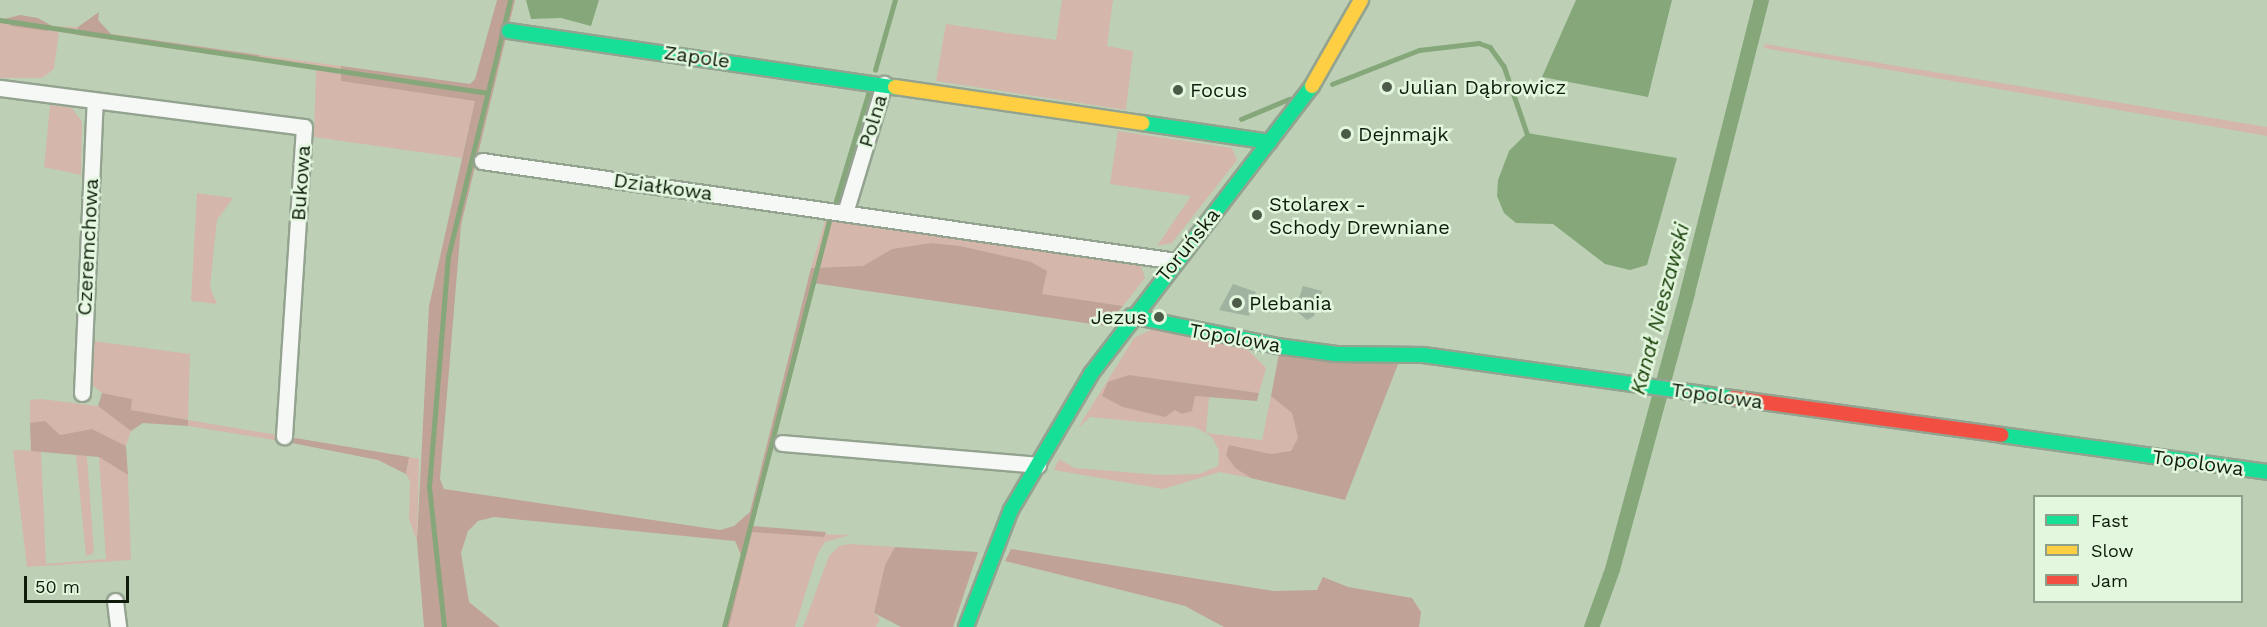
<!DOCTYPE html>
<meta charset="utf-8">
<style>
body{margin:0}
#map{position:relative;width:2267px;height:627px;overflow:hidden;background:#bdd0b6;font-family:"Work Sans",sans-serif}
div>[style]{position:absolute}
.green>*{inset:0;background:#d4b6ab}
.forest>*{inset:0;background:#c0a297}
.water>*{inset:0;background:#85a77a}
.stream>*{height:4.5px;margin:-2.25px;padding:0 2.25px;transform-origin:2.25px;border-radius:2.25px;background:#85a77a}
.canal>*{height:15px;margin:-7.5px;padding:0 7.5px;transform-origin:7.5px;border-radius:7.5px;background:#85a77a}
.building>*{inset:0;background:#a0b3a1}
.roads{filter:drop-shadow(2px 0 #94a390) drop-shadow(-2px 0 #94a390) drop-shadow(0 2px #94a390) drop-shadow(0 -2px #94a390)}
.street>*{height:15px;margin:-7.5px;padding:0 7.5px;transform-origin:7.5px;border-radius:7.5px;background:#f5f8f4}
.fast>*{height:14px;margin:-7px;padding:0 7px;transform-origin:7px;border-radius:7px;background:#16e098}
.slow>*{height:14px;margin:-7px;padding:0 7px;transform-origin:7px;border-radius:7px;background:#ffcf43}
.jam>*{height:14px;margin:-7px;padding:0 7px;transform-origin:7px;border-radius:7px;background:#f24e42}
.dots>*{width:16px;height:16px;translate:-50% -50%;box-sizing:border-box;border:3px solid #e3f6de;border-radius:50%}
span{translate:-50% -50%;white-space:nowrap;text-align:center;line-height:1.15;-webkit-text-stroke:5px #e3f6de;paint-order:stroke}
.street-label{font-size:20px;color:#0f1c0b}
.poi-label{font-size:20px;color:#0f1c0b}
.left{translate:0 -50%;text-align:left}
.right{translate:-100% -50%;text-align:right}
.water-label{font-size:21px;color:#1a4209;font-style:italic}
.legend{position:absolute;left:2033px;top:495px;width:210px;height:108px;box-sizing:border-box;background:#e3f6de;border:2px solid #8e9f8a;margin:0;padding:8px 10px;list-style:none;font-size:18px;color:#0f1c0b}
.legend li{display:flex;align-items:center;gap:12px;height:30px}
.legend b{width:30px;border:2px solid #8e9f8a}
.scale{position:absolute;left:24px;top:576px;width:105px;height:27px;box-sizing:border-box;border:3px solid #0f1c0b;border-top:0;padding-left:8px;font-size:18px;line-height:21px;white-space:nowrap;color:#0f1c0b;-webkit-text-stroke:4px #e3f6de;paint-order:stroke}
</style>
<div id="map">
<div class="green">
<div style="clip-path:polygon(1062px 0,1113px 0,1107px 46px,1133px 51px,1126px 110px,936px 81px,946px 24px,1056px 40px)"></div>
<div style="clip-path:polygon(0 19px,11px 26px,48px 30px,52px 26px,78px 27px,77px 35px,59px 32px,54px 69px,42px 78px,0 78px)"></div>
<div style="clip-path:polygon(1765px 44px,2267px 127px,2267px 136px,1764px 48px)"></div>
<div style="clip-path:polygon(259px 55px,341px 66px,342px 81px,475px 101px,462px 158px,314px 137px,316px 69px,259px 61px)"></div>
<div style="clip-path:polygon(50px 105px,72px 108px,82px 122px,81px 175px,44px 167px)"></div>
<div style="clip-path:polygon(1118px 131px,1232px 148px,1237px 160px,1172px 243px,1157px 246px,1191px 196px,1110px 184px)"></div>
<div style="clip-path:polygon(197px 193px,233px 198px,217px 220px,210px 287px,217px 304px,191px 301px)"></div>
<div style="clip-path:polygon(826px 218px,1140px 263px,1145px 278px,1123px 306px,1041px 294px,1031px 262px,960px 246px,931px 243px,892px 249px,863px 266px,811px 268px)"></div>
<div style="clip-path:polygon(1155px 328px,1247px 349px,1266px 368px,1259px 393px,1129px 375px,1209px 397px,1206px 433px,1262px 440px,1271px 396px,1292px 413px,1298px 438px,1291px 451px,1271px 454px,1229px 445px,1227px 455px,1235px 468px,1251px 478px,1220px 472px,1163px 489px,1054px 470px,1059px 459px,1075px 468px,1161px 475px,1199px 474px,1218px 466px,1219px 451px,1212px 437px,1195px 427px,1090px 417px,1078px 428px,1134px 338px)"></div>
<div style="clip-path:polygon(93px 341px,190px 354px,188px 420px,295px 438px,292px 443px,188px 426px,188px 420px,131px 410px,132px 399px,102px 393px,91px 384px)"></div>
<div style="clip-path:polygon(41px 399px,98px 406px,131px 431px,126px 446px,92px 429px,60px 435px,45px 421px,30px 423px,30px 400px)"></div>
<div style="clip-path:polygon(13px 450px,41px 451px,46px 564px,106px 559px,99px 457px,128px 475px,131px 560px,27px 567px)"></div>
<div style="clip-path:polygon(76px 455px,87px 456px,94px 553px,86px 556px)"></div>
<div style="clip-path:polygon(409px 457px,419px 459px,417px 541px,409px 519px,410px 481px,406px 474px)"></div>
<div style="clip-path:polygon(752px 532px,850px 535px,825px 542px,817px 555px,795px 627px,729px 627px)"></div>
<div style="clip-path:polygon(850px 544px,895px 547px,885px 565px,874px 613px,880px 619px,876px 627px,803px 627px,829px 556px,839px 546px)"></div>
</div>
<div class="forest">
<div style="clip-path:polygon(497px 0,515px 0,461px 225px,440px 479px,444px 489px,720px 530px,734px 526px,750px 512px,811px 268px,863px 266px,892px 249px,931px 243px,960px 246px,1031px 262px,1047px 271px,1042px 294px,1123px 306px,1106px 326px,813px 283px,753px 526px,826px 532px,824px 537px,752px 532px,729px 627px,723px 627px,741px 555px,735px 541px,494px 517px,478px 521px,468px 531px,461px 553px,469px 602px,500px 627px,424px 627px,417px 541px,429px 306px,475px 101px,341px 81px,341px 66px,470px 84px,475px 79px)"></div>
<div style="clip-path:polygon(99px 12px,98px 20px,111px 34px,259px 55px,259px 61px,77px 35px,78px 27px)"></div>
<div style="clip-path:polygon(20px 15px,38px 18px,52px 26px,48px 31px,11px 26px,4px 19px)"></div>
<div style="clip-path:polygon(1279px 354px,1400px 359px,1345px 500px,1251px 478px,1235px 468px,1226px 455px,1229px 445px,1271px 454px,1291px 451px,1298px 438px,1292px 413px,1271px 396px)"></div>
<div style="clip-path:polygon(1129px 375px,1259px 393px,1257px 401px,1195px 396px,1192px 411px,1182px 414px,1175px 410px,1165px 417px,1123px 407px,1102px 396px,1108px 382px)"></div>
<div style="clip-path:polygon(102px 393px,132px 399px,131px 410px,188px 420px,188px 426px,143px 423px,131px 431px,98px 406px)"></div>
<div style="clip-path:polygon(45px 421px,60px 435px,92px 429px,126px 446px,128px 475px,99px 457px,31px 451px,30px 423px)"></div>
<div style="clip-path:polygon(295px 438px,409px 457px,406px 474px,378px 460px,292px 443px)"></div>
<div style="clip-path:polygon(895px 547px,978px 552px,953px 627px,901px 627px,874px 613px,885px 565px)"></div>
<div style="clip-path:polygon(1011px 549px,1273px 591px,1317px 590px,1323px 577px,1348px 587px,1412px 598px,1421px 612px,1419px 627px,1224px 627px,1185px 606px,1005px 561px)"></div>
</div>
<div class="water">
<div style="clip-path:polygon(526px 0,599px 0,591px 26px,561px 18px,531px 19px)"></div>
<div style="clip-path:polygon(1576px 0,1672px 0,1648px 97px,1542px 77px)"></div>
<div style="clip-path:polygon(1527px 133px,1677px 158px,1647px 265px,1630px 270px,1605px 264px,1553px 224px,1516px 223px,1504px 213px,1497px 196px,1498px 180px,1509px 151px)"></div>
</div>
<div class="stream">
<div style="left:0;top:20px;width:492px;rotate:8.5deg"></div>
<div style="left:875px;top:70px;width:73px;rotate:-74.1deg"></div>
<div style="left:1332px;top:84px;width:93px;rotate:-21.3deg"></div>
<div style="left:1419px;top:50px;width:60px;rotate:-6.7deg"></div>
<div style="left:1479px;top:43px;width:12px;rotate:20deg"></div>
<div style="left:1490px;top:47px;width:24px;rotate:54deg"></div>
<div style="left:1504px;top:66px;width:71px;rotate:71.1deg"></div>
<div style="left:1241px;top:119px;width:52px;rotate:-22.6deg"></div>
<div style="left:836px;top:201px;width:115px;rotate:-73.3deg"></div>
<div style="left:444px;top:627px;width:141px;rotate:-96.1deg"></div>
<div style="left:429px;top:487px;width:231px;rotate:-85.3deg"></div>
<div style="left:448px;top:257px;width:264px;rotate:-76.4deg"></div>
<div style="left:724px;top:627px;width:418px;rotate:-75.5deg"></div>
</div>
<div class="canal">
<div style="left:1591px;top:627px;width:62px;rotate:-70.1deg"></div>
<div style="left:1612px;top:569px;width:287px;rotate:-74.8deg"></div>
<div style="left:1687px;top:292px;width:301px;rotate:-75.8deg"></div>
</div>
<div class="building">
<div style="clip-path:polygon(1233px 284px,1256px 292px,1249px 316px,1219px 310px)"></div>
<div style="clip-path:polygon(1303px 286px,1322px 291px,1314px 316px,1307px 320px,1295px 310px)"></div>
</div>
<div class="roads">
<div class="street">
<div style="left:0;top:88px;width:306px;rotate:7.3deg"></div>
<div style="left:304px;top:127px;width:310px;rotate:93.7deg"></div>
<div style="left:482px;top:161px;width:701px;rotate:8.2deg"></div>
<div style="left:845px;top:213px;width:135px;rotate:-73.2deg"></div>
<div style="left:82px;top:393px;width:292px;rotate:-87.5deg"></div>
<div style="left:782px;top:443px;width:257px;rotate:4.9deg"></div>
<div style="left:115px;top:601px;width:26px;rotate:83deg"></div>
</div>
<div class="fast">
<div style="left:509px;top:31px;width:390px;rotate:8.3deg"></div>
<div style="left:1142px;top:123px;width:129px;rotate:8.4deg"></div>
<div style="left:1131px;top:316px;width:149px;rotate:11.6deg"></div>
<div style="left:1277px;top:346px;width:60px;rotate:7.7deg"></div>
<div style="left:1336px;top:354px;width:87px;rotate:0.7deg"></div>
<div style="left:1423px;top:355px;width:312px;rotate:7.9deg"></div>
<div style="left:2001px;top:435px;width:269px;rotate:7.9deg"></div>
<div style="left:966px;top:627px;width:125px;rotate:-69deg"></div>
<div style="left:1011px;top:510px;width:158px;rotate:-59.5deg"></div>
<div style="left:1091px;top:374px;width:363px;rotate:-52.5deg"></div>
</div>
<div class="slow">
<div style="left:1312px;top:86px;width:99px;rotate:-60.3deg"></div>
<div style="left:895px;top:87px;width:250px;rotate:8.3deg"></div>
</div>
<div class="jam">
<div style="left:1732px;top:398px;width:272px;rotate:7.8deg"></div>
</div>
</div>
<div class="dots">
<div style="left:1387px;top:87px;background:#4c5b47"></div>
<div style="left:1178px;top:90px;background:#4c5b47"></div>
<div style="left:1346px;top:134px;background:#4c5b47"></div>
<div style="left:1257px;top:215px;background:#4c5b47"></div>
<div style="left:1237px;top:303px;background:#4c5b47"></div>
<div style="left:1159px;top:317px;background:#4c5b47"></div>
</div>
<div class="street-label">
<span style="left:697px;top:57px;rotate:8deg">Zapole</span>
<span style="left:873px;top:121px;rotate:-73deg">Polna</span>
<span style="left:301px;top:183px;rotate:-86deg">Bukowa</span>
<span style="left:663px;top:187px;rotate:8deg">Działkowa</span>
<span style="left:1188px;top:245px;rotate:-51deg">Toruńska</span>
<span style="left:88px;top:247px;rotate:-87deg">Czeremchowa</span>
<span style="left:1235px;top:338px;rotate:10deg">Topolowa</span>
<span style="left:1717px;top:396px;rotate:8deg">Topolowa</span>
<span style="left:2198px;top:463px;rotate:8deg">Topolowa</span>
</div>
<div class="poi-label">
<span class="left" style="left:1399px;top:87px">Julian Dąbrowicz</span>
<span class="left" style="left:1190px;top:90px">Focus</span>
<span class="left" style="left:1358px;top:134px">Dejnmajk</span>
<span class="left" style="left:1269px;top:216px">Stolarex -<br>Schody Drewniane</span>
<span class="left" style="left:1249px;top:303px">Plebania</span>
<span class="right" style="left:1147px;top:317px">Jezus</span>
</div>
<div class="water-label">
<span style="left:1660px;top:309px;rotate:-75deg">Kanał Nieszawski</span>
</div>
<ul class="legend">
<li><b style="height:8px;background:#16e098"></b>Fast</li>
<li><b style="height:8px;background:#ffcf43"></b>Slow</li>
<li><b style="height:8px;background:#f24e42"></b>Jam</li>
</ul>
<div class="scale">50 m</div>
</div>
